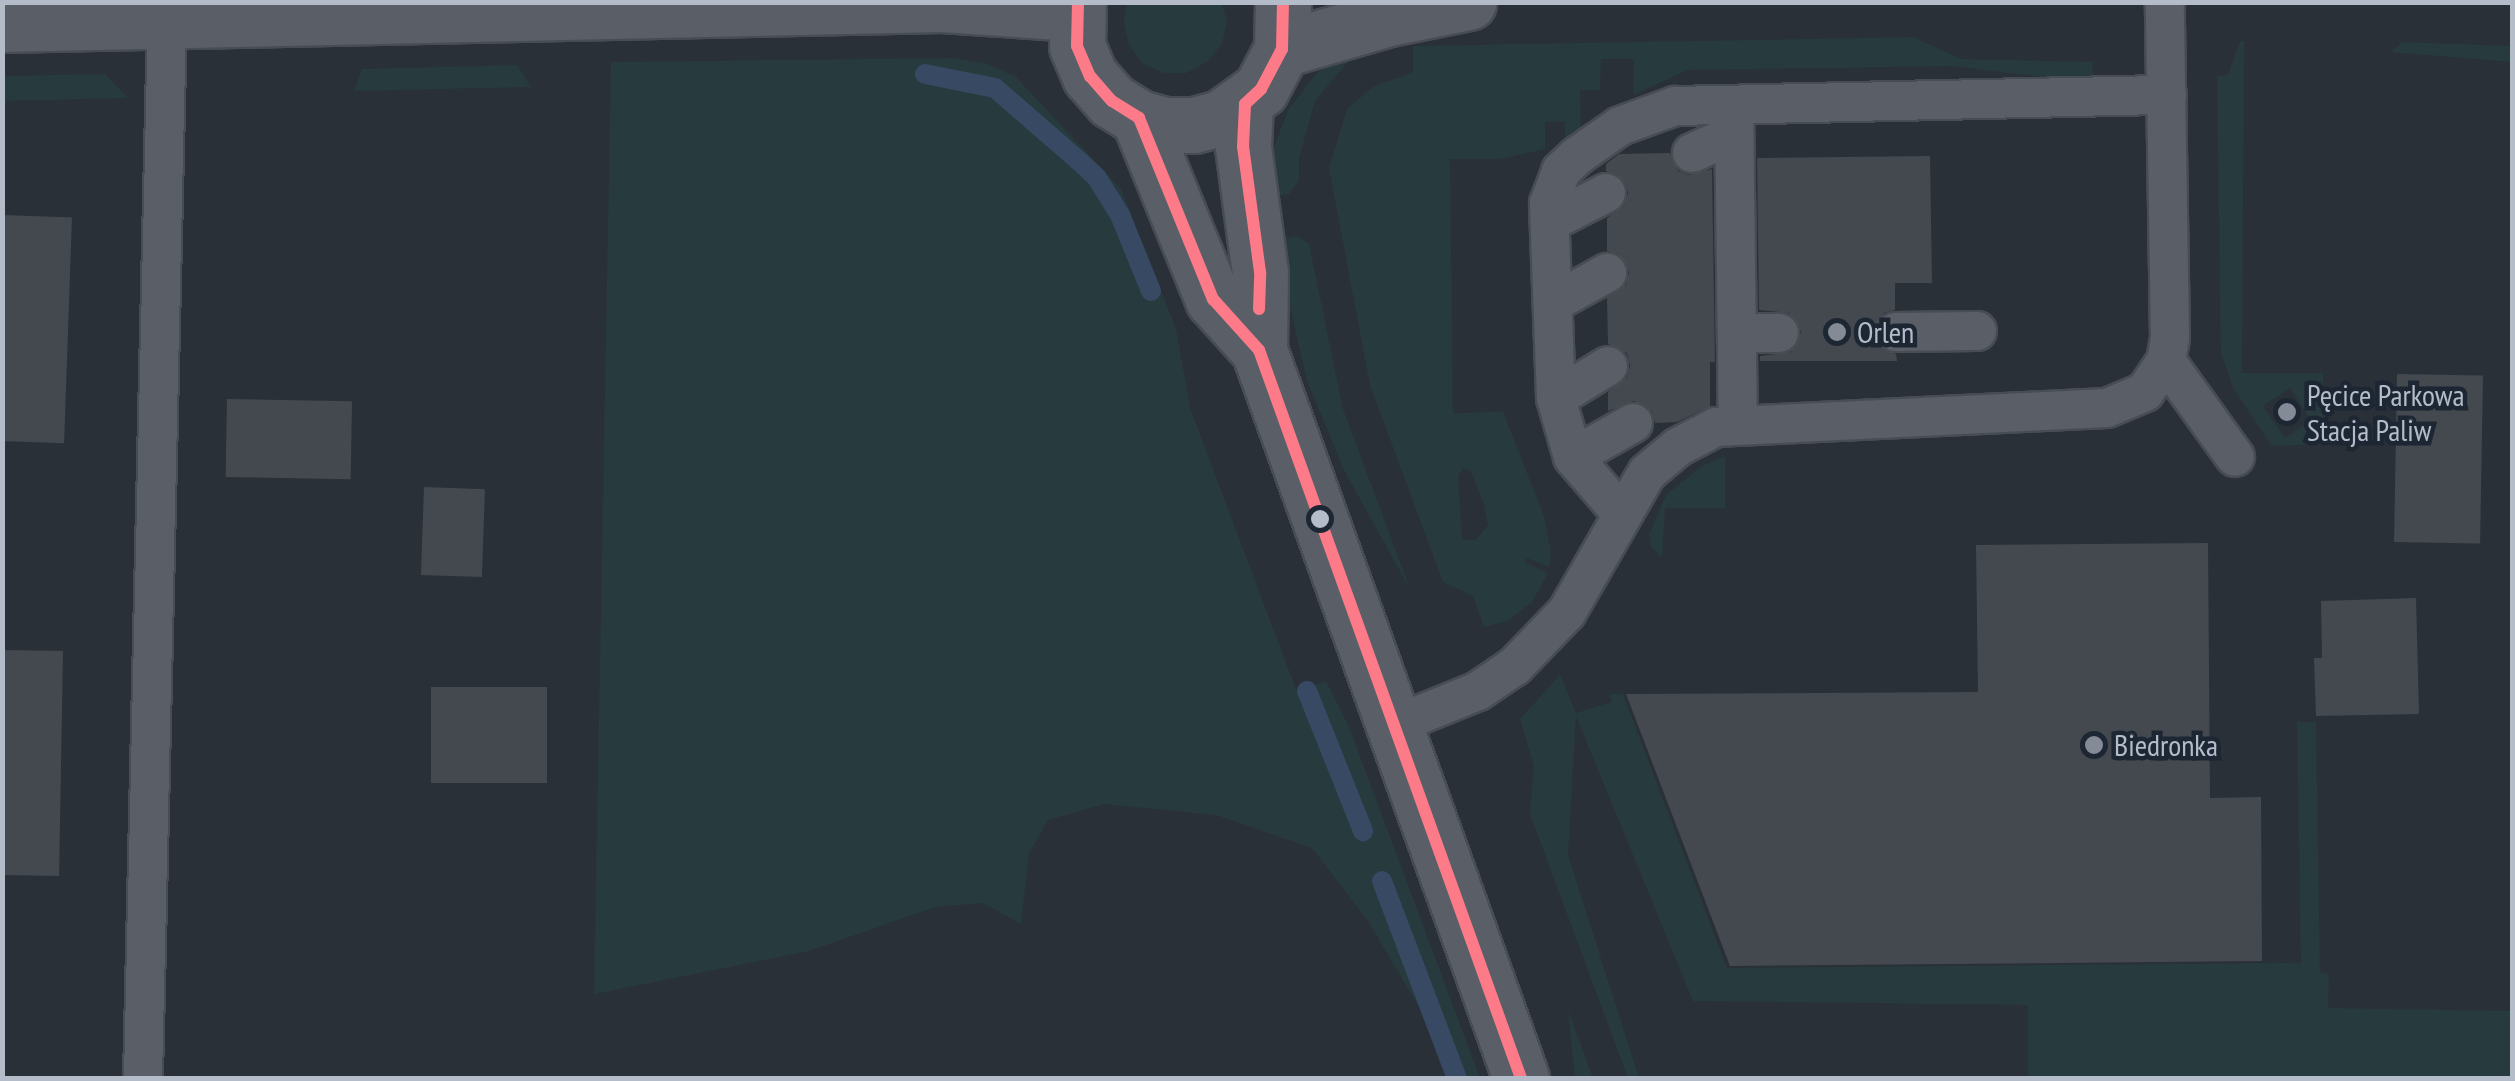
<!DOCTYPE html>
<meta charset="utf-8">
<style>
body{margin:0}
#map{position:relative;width:2515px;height:1081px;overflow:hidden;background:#2a3038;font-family:"PT Sans Narrow",sans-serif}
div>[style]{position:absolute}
.green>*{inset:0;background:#273a3e}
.stream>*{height:20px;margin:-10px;padding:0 10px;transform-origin:10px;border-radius:10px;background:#384963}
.building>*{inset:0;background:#444950;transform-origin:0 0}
.roads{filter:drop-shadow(2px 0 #484c53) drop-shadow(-2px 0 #484c53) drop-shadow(0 2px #484c53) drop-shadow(0 -2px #484c53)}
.service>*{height:38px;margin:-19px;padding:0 19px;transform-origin:19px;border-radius:19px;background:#5a5e66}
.minor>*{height:55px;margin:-27.5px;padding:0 27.5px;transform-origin:27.5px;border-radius:27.5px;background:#5a5e66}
.tertiary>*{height:55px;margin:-27.5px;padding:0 27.5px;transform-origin:27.5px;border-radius:27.5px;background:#5a5e66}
.bus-1>*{height:12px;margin:-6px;padding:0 6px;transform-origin:6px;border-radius:6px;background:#fd7a89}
.dots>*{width:28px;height:28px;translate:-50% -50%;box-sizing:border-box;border:5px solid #1d2633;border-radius:50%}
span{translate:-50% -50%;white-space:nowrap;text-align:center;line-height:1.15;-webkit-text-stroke:9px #1d2633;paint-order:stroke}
.poi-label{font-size:30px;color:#b4bcc9}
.left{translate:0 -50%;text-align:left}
.frame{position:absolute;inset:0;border:5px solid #b4bcc9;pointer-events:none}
</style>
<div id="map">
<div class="green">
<div style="clip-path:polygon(1127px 3px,1222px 3px,1227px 22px,1222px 44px,1207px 62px,1186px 73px,1163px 73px,1142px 63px,1129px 45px,1124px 22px)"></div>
<div style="clip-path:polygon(evenodd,1913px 37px,1961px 59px,2093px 62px,2092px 83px,1953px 66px,1688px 70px,1633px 95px,1634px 59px,1601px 59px,1600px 90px,1580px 90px,1581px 129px,1565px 139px,1565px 121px,1545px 122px,1545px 149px,1500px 159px,1450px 159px,1453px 413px,1503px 412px,1544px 516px,1551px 552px,1549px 567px,1527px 558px,1524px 562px,1548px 573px,1532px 602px,1508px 621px,1484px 627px,1473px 596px,1443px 582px,1370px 385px,1329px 168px,1347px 109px,1373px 87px,1413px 72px,1413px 46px,1913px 37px,1463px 468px,1471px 471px,1484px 504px,1488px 525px,1476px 540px,1462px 539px,1458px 476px,1463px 468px)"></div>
<div style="clip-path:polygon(evenodd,2240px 41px,2244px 41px,2242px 373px,2323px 373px,2323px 444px,2272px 446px,2234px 390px,2221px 353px,2217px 76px,2228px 75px,2240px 41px,2290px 388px,2311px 420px,2285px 438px,2263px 406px,2290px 388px)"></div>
<div style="clip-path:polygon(2402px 42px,2512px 46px,2512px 62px,2391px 52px)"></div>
<div style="clip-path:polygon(1361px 46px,1315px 101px,1299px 158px,1299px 180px,1289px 194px,1268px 197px,1267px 166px,1288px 110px,1317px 73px)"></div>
<div style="clip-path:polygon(950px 58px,988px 64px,1016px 77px,1121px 189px,1176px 329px,1190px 408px,1297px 692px,1326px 681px,1349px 727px,1480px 1078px,1447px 1078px,1420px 1009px,1368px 921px,1312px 848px,1216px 815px,1104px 804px,1048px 820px,1029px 853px,1021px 924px,983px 903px,935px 907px,809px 951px,594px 994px,611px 62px)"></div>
<div style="clip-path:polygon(517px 65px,531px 87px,354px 91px,362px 69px)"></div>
<div style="clip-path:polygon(105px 74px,128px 98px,3px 101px,3px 76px)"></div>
<div style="clip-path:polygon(1297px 236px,1309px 244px,1343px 409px,1410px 589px,1345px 472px,1307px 381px,1275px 240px)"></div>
<div style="clip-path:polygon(1725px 456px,1725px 508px,1665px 508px,1662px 557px,1652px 548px,1649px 535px,1666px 495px,1702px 466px)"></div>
<div style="clip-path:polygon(1560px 675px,1576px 713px,1612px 702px,1610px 694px,1623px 694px,1727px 968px,2301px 963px,2297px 722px,2316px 722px,2320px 972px,2329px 974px,2328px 1008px,2512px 1011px,2512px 1078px,2028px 1078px,2028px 1005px,1693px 1001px,1576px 716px,1568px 855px,1639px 1078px,1628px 1078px,1530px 814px,1534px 766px,1520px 719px)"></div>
<div style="clip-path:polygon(1568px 1010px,1593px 1078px,1575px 1078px)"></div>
</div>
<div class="stream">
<div style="left:925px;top:74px;width:71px;rotate:11.3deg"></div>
<div style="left:995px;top:88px;width:111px;rotate:41deg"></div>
<div style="left:1079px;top:161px;width:25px;rotate:43deg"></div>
<div style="left:1097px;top:178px;width:44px;rotate:58.1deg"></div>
<div style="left:1120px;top:215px;width:82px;rotate:67.8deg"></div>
<div style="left:1307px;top:691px;width:151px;rotate:68.2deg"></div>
<div style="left:1382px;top:881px;width:211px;rotate:69.2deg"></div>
</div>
<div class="building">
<div style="clip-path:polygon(1670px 153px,1678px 171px,1689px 175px,1712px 169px,1715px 362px,1710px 362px,1710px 406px,1677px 422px,1655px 423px,1652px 411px,1634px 401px,1608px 411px,1608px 392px,1627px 378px,1630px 366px,1627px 353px,1608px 344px,1607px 298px,1626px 285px,1629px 272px,1619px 254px,1607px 251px,1607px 218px,1624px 206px,1628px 193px,1625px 182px,1606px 171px,1606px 164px,1619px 154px)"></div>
<div style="clip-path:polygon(1930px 156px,1932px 283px,1895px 283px,1895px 310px,1884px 313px,1874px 331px,1877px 344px,1896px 354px,1897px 361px,1760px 361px,1760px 356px,1791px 352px,1801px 332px,1789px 313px,1759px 310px,1757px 158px)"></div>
<div style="left:2px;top:215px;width:70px;height:226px;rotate:2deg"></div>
<div style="left:2397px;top:374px;width:86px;height:168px;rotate:1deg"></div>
<div style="left:227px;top:399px;width:125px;height:78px;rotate:1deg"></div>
<div style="left:424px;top:487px;width:61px;height:88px;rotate:2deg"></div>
<div style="clip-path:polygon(2208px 543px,2210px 798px,2261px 797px,2262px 961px,1730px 966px,1626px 694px,1978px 692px,1976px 545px)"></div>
<div style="clip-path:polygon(2416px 598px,2419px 714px,2316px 716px,2314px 658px,2322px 658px,2321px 601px)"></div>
<div style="left:2px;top:650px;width:61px;height:225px;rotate:1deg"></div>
<div style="left:431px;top:687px;width:116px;height:96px"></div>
</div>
<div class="roads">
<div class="service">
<div style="left:1734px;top:106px;width:316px;rotate:89.3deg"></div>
<div style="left:1692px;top:153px;width:46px;rotate:-24.3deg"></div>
<div style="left:1550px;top:222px;width:63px;rotate:-27.4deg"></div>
<div style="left:1553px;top:303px;width:62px;rotate:-29.1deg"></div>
<div style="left:1896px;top:332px;width:81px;rotate:-0.7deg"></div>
<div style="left:1737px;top:333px;width:42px"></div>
<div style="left:2166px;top:361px;width:118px;rotate:54.3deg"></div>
<div style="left:1556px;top:398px;width:61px;rotate:-31.6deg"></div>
<div style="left:1573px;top:457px;width:69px;rotate:-29.5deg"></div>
<div style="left:1621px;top:513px;width:74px;rotate:-130.6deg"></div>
<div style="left:1573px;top:457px;width:61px;rotate:-106.1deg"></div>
<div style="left:1556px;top:398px;width:195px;rotate:-92.1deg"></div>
<div style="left:1549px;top:203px;width:34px;rotate:-69deg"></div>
<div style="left:1561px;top:171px;width:22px;rotate:-43deg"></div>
<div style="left:1577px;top:156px;width:52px;rotate:-34.9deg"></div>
<div style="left:1620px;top:126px;width:59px;rotate:-20deg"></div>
<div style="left:1675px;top:106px;width:492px;rotate:-1.3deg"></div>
<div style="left:1392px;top:726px;width:93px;rotate:-22.1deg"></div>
<div style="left:1478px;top:691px;width:45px;rotate:-34deg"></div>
<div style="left:1515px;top:666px;width:75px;rotate:-46.1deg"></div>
<div style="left:1567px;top:612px;width:160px;rotate:-60.1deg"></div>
<div style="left:1647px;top:473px;width:40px;rotate:-40deg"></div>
<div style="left:1678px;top:447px;width:43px;rotate:-27.8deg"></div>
<div style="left:1716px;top:427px;width:391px;rotate:-2.8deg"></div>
<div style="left:2107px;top:408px;width:41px;rotate:-22.8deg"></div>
<div style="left:2145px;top:392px;width:37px;rotate:-56deg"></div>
<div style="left:2166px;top:361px;width:23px;rotate:-80deg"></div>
<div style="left:2170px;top:338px;width:336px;rotate:-90.9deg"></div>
<div style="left:143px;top:1078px;width:1059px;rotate:-88.7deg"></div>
</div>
<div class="minor">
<div style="left:2px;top:24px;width:940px;rotate:-1.22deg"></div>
<div style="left:942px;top:4px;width:132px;rotate:3.9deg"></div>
</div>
<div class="tertiary">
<div style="left:1078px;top:2px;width:44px;rotate:91.3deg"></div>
<div style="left:1077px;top:46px;width:33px;rotate:67deg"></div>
<div style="left:1090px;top:76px;width:33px;rotate:49deg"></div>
<div style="left:1112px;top:101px;width:32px;rotate:32deg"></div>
<div style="left:1139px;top:118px;width:28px;rotate:15deg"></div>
<div style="left:1166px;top:125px;width:28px"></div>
<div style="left:1194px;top:125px;width:28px;rotate:-15deg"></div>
<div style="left:1221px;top:118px;width:49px;rotate:-35.9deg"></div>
<div style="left:1261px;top:89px;width:45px;rotate:-62.3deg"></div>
<div style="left:1282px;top:49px;width:47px;rotate:-88.8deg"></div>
<div style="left:1282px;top:49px;width:111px;rotate:-16.2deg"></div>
<div style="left:1389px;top:18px;width:81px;rotate:-11.4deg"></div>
<div style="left:1245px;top:104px;width:43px;rotate:92.7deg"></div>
<div style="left:1243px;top:147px;width:126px;rotate:82.3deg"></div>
<div style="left:1260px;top:272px;width:78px;rotate:90.7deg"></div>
<div style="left:1259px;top:350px;width:774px;rotate:70.21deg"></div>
<div style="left:1139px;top:118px;width:196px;rotate:67.8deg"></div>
<div style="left:1213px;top:299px;width:69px;rotate:48deg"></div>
</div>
</div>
<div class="bus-1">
<div style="left:1078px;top:2px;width:44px;rotate:91.3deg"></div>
<div style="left:1077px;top:46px;width:33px;rotate:67deg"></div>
<div style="left:1090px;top:76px;width:33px;rotate:49deg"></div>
<div style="left:1112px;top:101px;width:32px;rotate:32deg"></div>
<div style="left:1139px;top:118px;width:196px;rotate:67.8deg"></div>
<div style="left:1213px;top:299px;width:69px;rotate:48deg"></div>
<div style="left:1259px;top:350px;width:774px;rotate:70.21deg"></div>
<div style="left:1259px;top:309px;width:37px;rotate:-88deg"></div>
<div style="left:1260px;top:272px;width:126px;rotate:-97.7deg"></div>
<div style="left:1243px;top:147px;width:43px;rotate:-87.3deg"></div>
<div style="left:1245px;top:104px;width:22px;rotate:-43deg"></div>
<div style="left:1261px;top:89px;width:45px;rotate:-62.3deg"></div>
<div style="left:1282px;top:49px;width:47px;rotate:-88.8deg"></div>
</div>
<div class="dots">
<div style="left:1837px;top:332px;background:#848b96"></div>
<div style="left:2287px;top:412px;background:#848b96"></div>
<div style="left:1320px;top:519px;background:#b4bcc9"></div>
<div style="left:2094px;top:745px;background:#848b96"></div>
</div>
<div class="poi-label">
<span class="left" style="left:1857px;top:332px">Orlen</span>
<span class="left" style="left:2307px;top:412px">Pęcice Parkowa<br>Stacja Paliw</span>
<span class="left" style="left:2114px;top:745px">Biedronka</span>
</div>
<div class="frame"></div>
</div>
